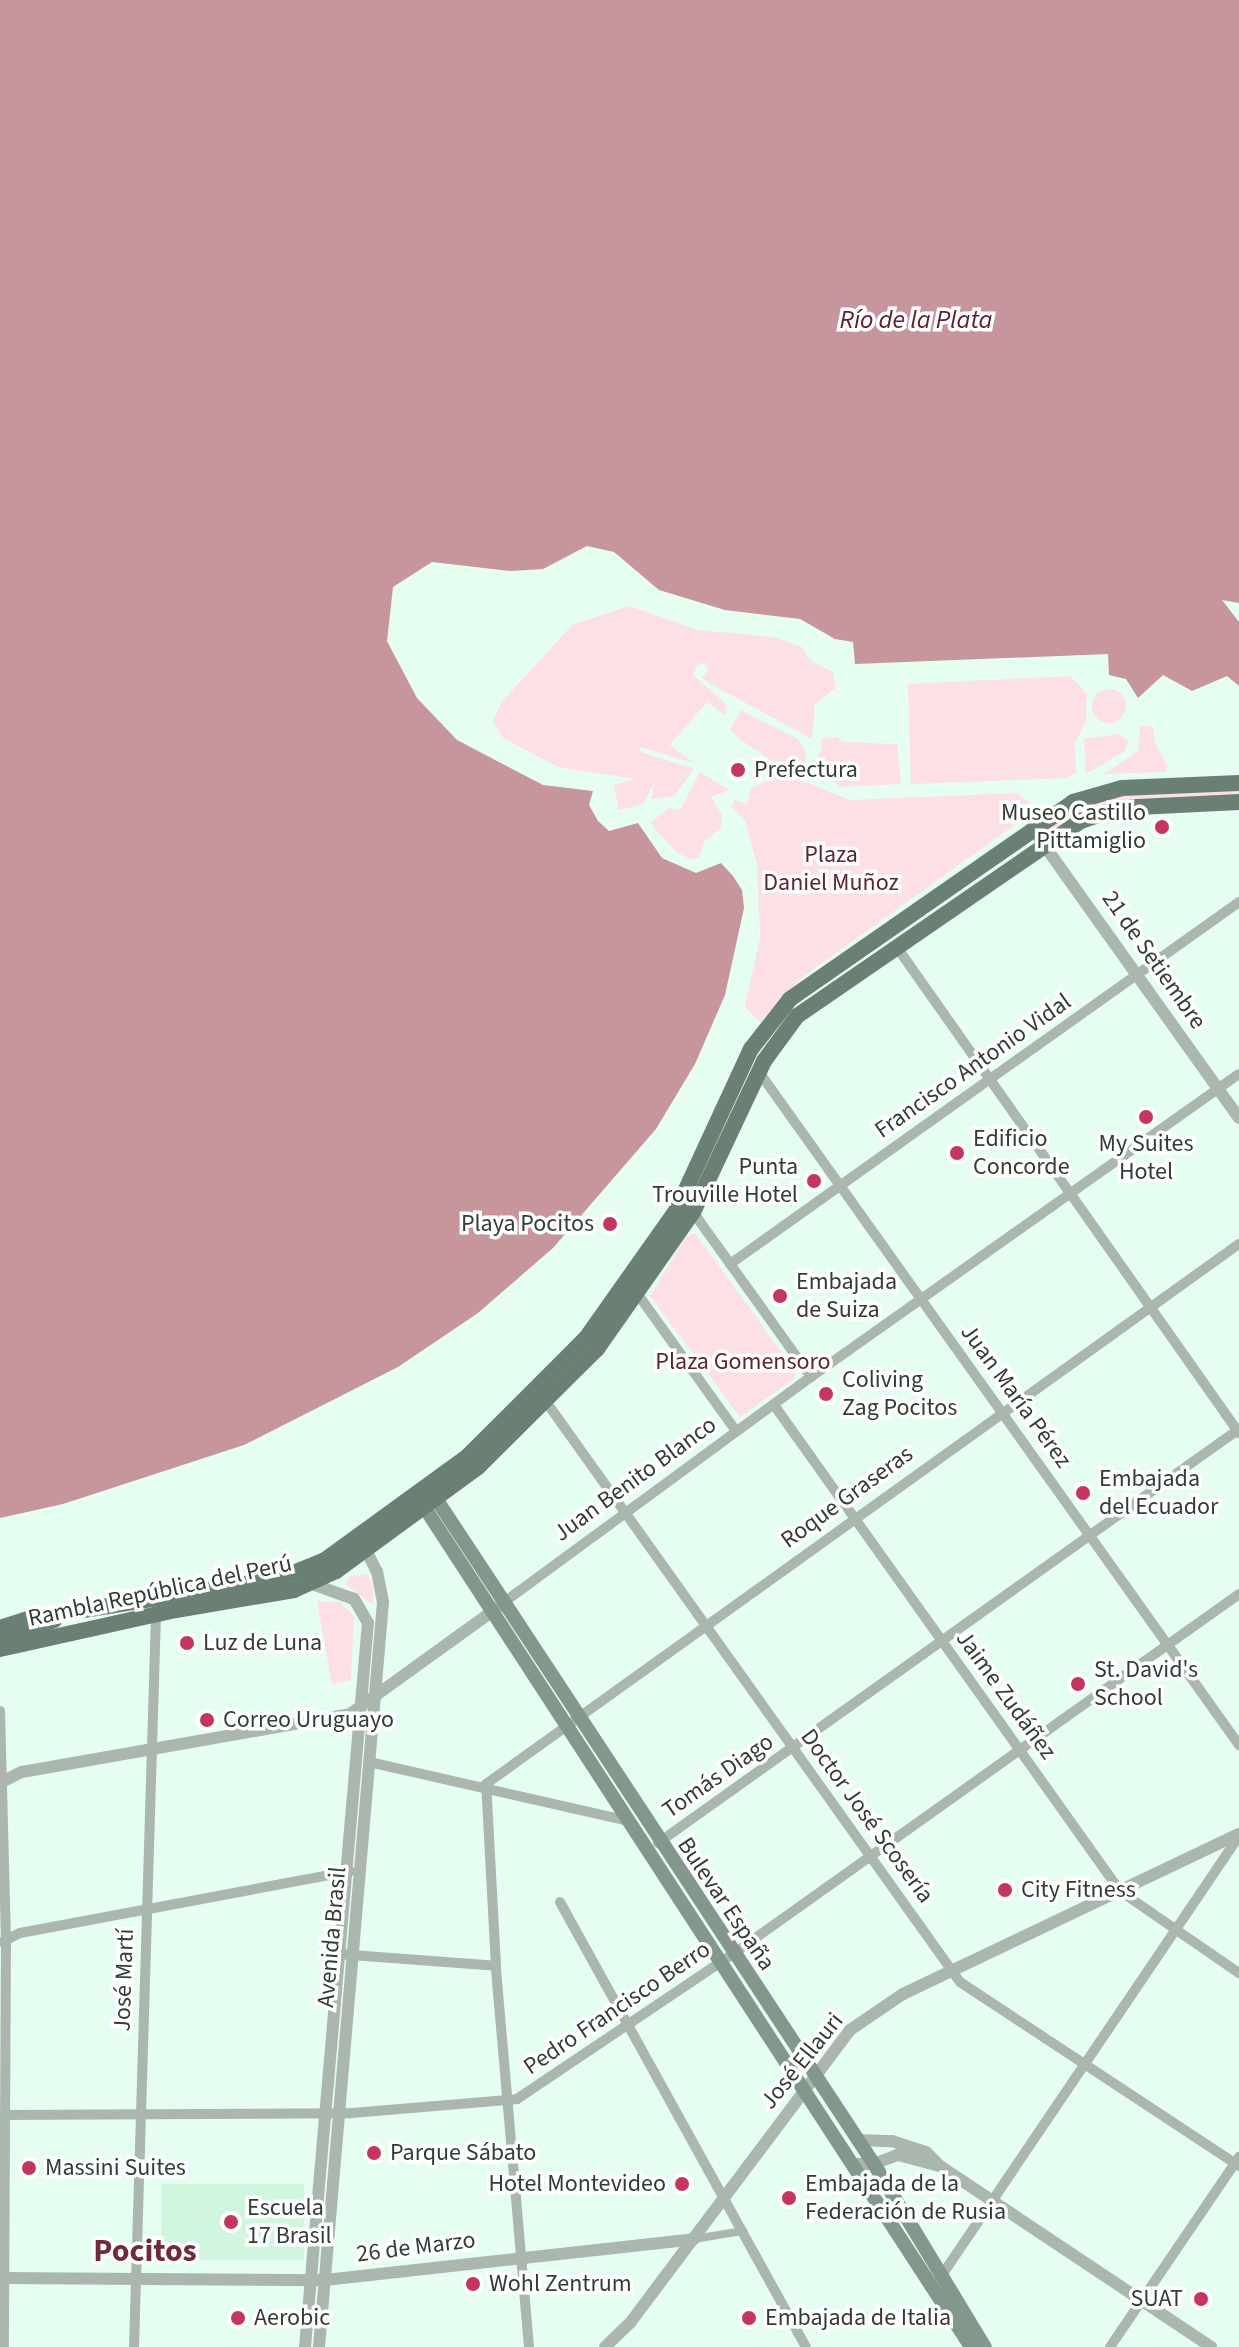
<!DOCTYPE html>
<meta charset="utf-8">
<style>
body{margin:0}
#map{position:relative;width:1239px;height:2347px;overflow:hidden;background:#e6feef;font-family:"Source Sans 3",sans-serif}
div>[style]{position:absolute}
.built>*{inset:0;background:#d0f6df;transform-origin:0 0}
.green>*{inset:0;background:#fde0e3}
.round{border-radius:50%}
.water>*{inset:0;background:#c7969d}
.pedestrian>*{height:8px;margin:-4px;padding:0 4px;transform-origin:4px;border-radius:4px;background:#aab6ae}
.minor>*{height:10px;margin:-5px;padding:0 5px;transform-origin:5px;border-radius:5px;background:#aab6ae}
.tertiary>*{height:12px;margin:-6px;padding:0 6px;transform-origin:6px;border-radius:6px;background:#aab6ae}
.secondary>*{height:14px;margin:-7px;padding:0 7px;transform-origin:7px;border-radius:7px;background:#84978c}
.primary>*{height:16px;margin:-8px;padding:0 8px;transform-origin:8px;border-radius:8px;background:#698073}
.dots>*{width:22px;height:22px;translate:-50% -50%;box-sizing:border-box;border:4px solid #fff;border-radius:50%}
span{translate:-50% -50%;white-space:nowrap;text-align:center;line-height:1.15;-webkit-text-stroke:7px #fff;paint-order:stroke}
.poi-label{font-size:24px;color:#323d36}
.left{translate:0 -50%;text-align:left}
.right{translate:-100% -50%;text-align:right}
.park-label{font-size:24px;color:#602330}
.street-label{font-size:24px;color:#323d36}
.water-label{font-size:26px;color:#5f212f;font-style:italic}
.district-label{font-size:32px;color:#702a39;font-weight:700}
</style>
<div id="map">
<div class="built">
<div style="left:161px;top:2184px;width:143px;height:76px"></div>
</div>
<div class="green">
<div style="clip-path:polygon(629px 606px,698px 630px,774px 637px,802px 647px,810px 660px,833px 672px,836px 688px,815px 704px,812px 739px,709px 683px,702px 678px,709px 670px,704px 664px,697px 665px,693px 675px,728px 706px,724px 715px,707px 702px,670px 745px,694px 763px,640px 747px,641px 752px,694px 769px,674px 796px,651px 799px,654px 783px,643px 804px,619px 810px,614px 785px,635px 779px,558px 767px,503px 738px,493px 721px,501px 703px,572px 625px)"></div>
<div style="clip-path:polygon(1070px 676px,1087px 694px,1086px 720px,1075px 744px,1076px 772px,1067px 778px,911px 784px,908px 684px)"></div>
<div class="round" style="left:1092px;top:689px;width:34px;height:34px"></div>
<div style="clip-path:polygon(741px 710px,798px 739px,806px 752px,805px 774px,784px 769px,738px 738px,730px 729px)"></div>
<div style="clip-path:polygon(1140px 726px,1153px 726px,1155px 744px,1168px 765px,1165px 772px,1104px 774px,1138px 751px)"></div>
<div style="clip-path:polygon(1119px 734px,1128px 741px,1125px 751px,1086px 774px,1084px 739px)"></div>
<div style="clip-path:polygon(837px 737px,843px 742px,897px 744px,901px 784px,839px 787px,832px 778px,815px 776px,811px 769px,822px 749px,821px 739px)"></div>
<div style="clip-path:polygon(700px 772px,730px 790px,711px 797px,722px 815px,721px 828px,704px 842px,699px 858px,690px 859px,676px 852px,650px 823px,669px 808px,680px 810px)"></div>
<div style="clip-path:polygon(774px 776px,793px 777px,850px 800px,1017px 793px,1037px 809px,804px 976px,760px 1022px,745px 1007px,760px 937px,757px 865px,745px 820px,731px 807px,735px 800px,747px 804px,750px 790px)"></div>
<div style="clip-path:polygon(1239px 787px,1239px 796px,1100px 806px,1044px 835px,1038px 829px,1109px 795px)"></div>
<div style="clip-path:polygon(695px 1233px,796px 1372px,794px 1379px,740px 1417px,650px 1296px,687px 1235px)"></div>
<div style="clip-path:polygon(368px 1574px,373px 1587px,373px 1605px,345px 1584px,350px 1576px)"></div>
<div style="clip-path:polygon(317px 1601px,340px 1602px,354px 1616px,351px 1680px,332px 1684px)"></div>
</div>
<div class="water">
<div style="clip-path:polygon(0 0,1239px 0,1239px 603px,1222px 600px,1239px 622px,1239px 686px,1227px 676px,1192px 691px,1163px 675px,1138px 698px,1126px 679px,1109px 675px,1108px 654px,855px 664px,853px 642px,835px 639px,800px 619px,725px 610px,659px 590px,614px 552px,587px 546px,543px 569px,511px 571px,432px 562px,393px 587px,387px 641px,417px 698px,457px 740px,543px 785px,593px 791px,589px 805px,598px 821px,609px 831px,638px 823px,662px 858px,696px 873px,721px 863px,733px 876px,742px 890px,744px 908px,725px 995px,695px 1064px,656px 1129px,553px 1248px,478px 1313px,398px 1367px,244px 1445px,63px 1504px,0 1518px)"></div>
</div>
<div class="pedestrian">
<div style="left:694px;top:2239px;width:50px;rotate:-9.3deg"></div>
</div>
<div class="minor">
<div style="left:896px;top:946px;width:596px;rotate:54.84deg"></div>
<div style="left:759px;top:1072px;width:827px;rotate:54.5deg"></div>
<div style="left:693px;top:1212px;width:203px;rotate:54.4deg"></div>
<div style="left:730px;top:1264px;width:625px;rotate:-35.42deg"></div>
<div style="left:639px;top:1296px;width:166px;rotate:54.3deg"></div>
<div style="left:547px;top:1403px;width:711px;rotate:54.5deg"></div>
<div style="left:960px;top:1982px;width:334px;rotate:33.4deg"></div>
<div style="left:774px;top:1405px;width:597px;rotate:54.55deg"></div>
<div style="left:1120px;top:1891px;width:145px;rotate:34.6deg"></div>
<div style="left:503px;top:1603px;width:382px;rotate:-36.3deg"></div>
<div style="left:811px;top:1377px;width:524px;rotate:-35.3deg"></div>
<div style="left:0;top:1711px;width:229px;rotate:88.5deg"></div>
<div style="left:6px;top:1940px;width:407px;rotate:90.3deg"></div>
<div style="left:369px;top:1762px;width:267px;rotate:12.8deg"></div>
<div style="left:658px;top:1843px;width:713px;rotate:-35.47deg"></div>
<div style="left:560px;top:1902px;width:508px;rotate:61.07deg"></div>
<div style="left:2px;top:1942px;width:20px;rotate:-27deg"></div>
<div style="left:20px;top:1933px;width:336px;rotate:-10.6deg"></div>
<div style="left:338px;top:1954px;width:158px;rotate:4.3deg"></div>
<div style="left:0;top:2115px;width:352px;rotate:-0.3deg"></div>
<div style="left:352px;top:2113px;width:166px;rotate:-4.8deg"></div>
<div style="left:517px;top:2099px;width:260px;rotate:-33.9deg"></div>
<div style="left:733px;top:1954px;width:621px;rotate:-35.43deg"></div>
<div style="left:940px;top:2278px;width:534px;rotate:-55.92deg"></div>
<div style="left:134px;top:2347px;width:733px;rotate:-88.28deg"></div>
<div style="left:529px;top:2347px;width:382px;rotate:-95deg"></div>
<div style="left:496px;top:1966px;width:182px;rotate:-93.1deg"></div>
<div style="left:486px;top:1784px;width:927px;rotate:-35.65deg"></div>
<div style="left:1110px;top:2347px;width:230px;rotate:-55.8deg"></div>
</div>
<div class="tertiary">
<div style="left:1032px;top:828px;width:356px;rotate:54.5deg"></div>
<div style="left:0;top:1783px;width:25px;rotate:-27deg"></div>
<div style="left:22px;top:1772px;width:333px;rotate:-10deg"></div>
<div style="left:350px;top:1714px;width:181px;rotate:-35.8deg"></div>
<div style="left:857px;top:2140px;width:35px;rotate:2deg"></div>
<div style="left:892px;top:2141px;width:36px;rotate:18deg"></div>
<div style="left:926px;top:2152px;width:20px;rotate:45deg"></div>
<div style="left:940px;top:2166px;width:326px;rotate:33.7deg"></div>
<div style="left:857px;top:2164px;width:17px"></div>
<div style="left:874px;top:2164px;width:26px;rotate:-21deg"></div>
<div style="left:898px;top:2155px;width:43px;rotate:14.7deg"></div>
<div style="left:0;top:2278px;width:325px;rotate:0.4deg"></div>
<div style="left:325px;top:2280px;width:371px;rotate:-6.3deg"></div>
<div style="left:305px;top:2347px;width:727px;rotate:-85.03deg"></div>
<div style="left:368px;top:1623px;width:28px;rotate:-120deg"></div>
<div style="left:354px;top:1599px;width:45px;rotate:-160.3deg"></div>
<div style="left:319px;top:2347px;width:748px;rotate:-85.09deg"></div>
<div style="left:383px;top:1602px;width:31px;rotate:-101deg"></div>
<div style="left:377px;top:1572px;width:33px;rotate:-117deg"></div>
<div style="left:605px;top:2347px;width:35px;rotate:-44deg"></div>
<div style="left:630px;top:2323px;width:366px;rotate:-53.1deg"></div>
<div style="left:850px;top:2030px;width:64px;rotate:-34.2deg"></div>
<div style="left:903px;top:1994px;width:372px;rotate:-25.5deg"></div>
</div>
<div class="secondary">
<div style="left:431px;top:1491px;width:806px;rotate:56.65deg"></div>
<div style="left:874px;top:2164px;width:214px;rotate:58.8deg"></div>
<div style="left:425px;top:1508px;width:1001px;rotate:56.94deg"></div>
</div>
<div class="primary">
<div style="left:0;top:1628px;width:29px;rotate:-18deg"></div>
<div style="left:28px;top:1619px;width:256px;rotate:-9.2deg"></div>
<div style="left:281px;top:1578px;width:48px;rotate:-22.2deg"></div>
<div style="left:325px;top:1560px;width:177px;rotate:-36deg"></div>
<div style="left:468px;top:1456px;width:167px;rotate:-45deg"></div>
<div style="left:586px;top:1338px;width:156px;rotate:-54.7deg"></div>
<div style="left:676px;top:1211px;width:179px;rotate:-65.2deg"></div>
<div style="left:751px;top:1049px;width:63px;rotate:-52deg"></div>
<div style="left:790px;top:999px;width:345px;rotate:-34.8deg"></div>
<div style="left:1073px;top:802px;width:51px;rotate:-15.9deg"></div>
<div style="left:1122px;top:788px;width:117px;rotate:-2.4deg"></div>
<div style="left:2px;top:1640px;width:56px;rotate:-21deg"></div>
<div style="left:0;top:1649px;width:180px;rotate:-12.5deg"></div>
<div style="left:176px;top:1610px;width:120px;rotate:-9.6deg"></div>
<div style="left:294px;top:1590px;width:46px;rotate:-24.3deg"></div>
<div style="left:336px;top:1571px;width:176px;rotate:-36.2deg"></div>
<div style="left:478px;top:1467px;width:168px;rotate:-44.8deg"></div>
<div style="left:597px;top:1349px;width:167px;rotate:-55deg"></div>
<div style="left:693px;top:1212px;width:167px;rotate:-64.8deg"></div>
<div style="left:764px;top:1061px;width:56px;rotate:-53.7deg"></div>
<div style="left:797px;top:1016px;width:345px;rotate:-34.5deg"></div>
<div style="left:1081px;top:821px;width:39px;rotate:-19deg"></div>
<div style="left:1118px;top:808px;width:121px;rotate:-2.8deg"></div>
</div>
<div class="dots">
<div style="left:738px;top:770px;background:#c5365d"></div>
<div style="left:1162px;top:827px;background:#c5365d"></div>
<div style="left:1146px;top:1117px;background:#c5365d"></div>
<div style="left:957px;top:1153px;background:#c5365d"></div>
<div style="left:814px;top:1181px;background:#c5365d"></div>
<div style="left:610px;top:1224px;background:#c5365d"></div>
<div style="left:780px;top:1296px;background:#c5365d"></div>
<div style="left:826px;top:1394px;background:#c5365d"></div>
<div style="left:1083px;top:1493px;background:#c5365d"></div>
<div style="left:187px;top:1643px;background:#c5365d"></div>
<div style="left:1078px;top:1684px;background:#c5365d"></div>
<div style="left:207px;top:1720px;background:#c5365d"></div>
<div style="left:1005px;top:1890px;background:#c5365d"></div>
<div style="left:374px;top:2153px;background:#c5365d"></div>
<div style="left:29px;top:2168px;background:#c5365d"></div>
<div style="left:682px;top:2184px;background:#c5365d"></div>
<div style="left:789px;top:2198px;background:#c5365d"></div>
<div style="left:231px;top:2222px;background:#c5365d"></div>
<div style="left:473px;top:2284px;background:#c5365d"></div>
<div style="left:1201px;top:2299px;background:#c5365d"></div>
<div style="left:238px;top:2318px;background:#c5365d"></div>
<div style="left:749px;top:2318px;background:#c5365d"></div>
</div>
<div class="poi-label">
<span class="left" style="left:754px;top:770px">Prefectura</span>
<span class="right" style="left:1146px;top:827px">Museo Castillo<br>Pittamiglio</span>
<span class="left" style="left:973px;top:1153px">Edificio<br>Concorde</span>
<span style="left:1146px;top:1158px">My Suites<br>Hotel</span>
<span class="right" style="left:798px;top:1181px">Punta<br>Trouville Hotel</span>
<span class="right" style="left:594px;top:1224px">Playa Pocitos</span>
<span class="left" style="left:796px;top:1296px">Embajada<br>de Suiza</span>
<span class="left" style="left:842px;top:1394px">Coliving<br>Zag Pocitos</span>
<span class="left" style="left:1099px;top:1493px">Embajada<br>del Ecuador</span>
<span class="left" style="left:203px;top:1643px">Luz de Luna</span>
<span class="left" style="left:1094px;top:1684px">St. David's<br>School</span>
<span class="left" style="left:223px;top:1720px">Correo Uruguayo</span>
<span class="left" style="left:1021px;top:1890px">City Fitness</span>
<span class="left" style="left:390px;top:2153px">Parque Sábato</span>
<span class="left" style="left:45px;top:2168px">Massini Suites</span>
<span class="right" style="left:666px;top:2184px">Hotel Montevideo</span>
<span class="left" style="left:805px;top:2198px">Embajada de la<br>Federación de Rusia</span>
<span class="left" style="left:247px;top:2222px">Escuela<br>17 Brasil</span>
<span class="left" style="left:489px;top:2284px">Wohl Zentrum</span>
<span class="right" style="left:1183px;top:2299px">SUAT</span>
<span class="left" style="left:254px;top:2318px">Aerobic</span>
<span class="left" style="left:765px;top:2318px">Embajada de Italia</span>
</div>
<div class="park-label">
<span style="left:831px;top:869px">Plaza<br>Daniel Muñoz</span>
<span style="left:743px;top:1362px">Plaza Gomensoro</span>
</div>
<div class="street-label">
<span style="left:1154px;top:960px;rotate:55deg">21 de Setiembre</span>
<span style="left:973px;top:1066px;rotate:-35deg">Francisco Antonio Vidal</span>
<span style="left:1016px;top:1396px;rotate:54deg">Juan María Pérez</span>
<span style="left:635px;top:1479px;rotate:-36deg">Juan Benito Blanco</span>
<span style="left:847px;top:1497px;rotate:-36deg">Roque Graseras</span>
<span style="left:160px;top:1591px;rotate:-12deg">Rambla República del Perú</span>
<span style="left:1006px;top:1695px;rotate:54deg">Jaime Zudáñez</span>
<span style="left:718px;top:1776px;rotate:-35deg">Tomás Diago</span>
<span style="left:867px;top:1816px;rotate:54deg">Doctor José Scosería</span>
<span style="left:726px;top:1904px;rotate:56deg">Bulevar España</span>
<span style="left:332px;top:1937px;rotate:-85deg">Avenida Brasil</span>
<span style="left:124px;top:1980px;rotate:-88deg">José Martí</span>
<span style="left:617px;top:2008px;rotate:-34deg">Pedro Francisco Berro</span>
<span style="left:802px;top:2061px;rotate:-51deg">José Ellauri</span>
<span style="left:416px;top:2247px;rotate:-7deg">26 de Marzo</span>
</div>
<div class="water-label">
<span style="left:916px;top:320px">Río de la Plata</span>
</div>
<div class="district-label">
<span style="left:145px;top:2251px">Pocitos</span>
</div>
</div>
